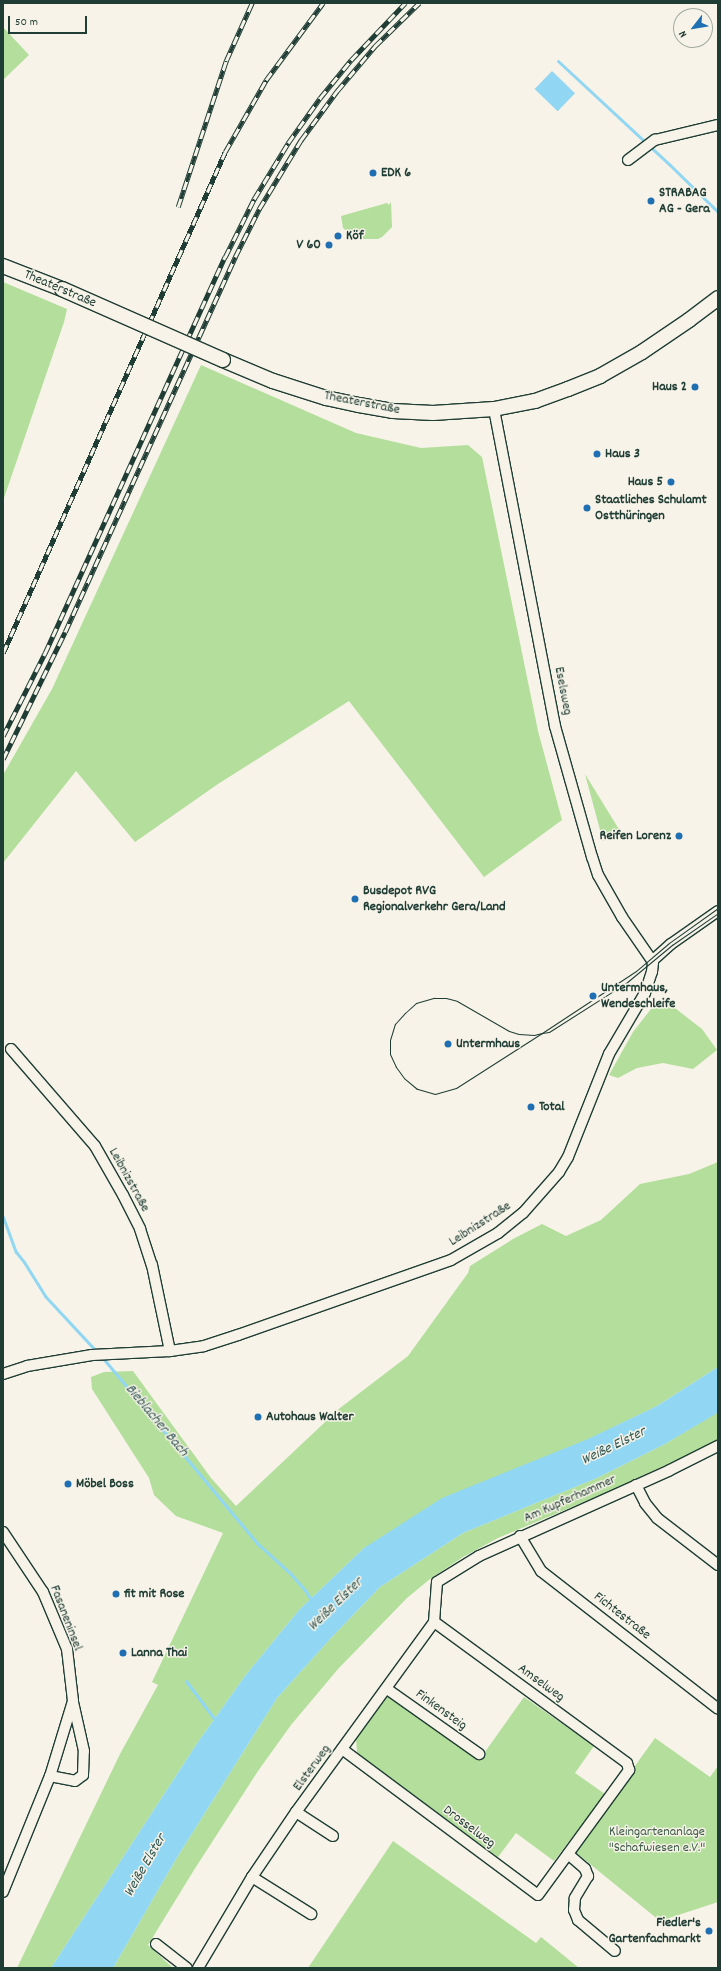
<!DOCTYPE html>
<meta charset="utf-8">
<style>
body{margin:0}
#map{position:relative;width:721px;height:1971px;overflow:hidden;background:#f7f3e8;font-family:Dekko,sans-serif}
div>[style]{position:absolute}
.green>*{inset:0;background:#b3de9b}
.water>*{inset:0;background:#91d7f3;transform-origin:0 0}
.stream>*{height:3px;margin:-1.5px;padding:0 1.5px;transform-origin:1.5px;border-radius:1.5px;background:#91d7f3}
.roads{filter:drop-shadow(1px 0 #1f3d34) drop-shadow(-1px 0 #1f3d34) drop-shadow(0 1px #1f3d34) drop-shadow(0 -1px #1f3d34)}
.minor>*{height:10px;margin:-5px;padding:0 5px;transform-origin:5px;border-radius:5px;background:#f7f3e8}
.secondary>*{height:14px;margin:-7px;padding:0 7px;transform-origin:7px;border-radius:7px;background:#f7f3e8}
.tram>*{height:1px;margin:-0.5px;padding:0 0.5px;transform-origin:0.5px;border-radius:0.5px;background:#1f3d34}
.rail>*{height:4.5px;margin-top:-2.25px;transform-origin:0;background:repeating-linear-gradient(90deg,#f7f3e8 0 9px,#1f3d34 0 18px);box-sizing:border-box;border-block:1px solid #1f3d34}
.bridges{filter:drop-shadow(1px 0 #1f3d34) drop-shadow(-1px 0 #1f3d34) drop-shadow(0 1px #1f3d34) drop-shadow(0 -1px #1f3d34)}
.secondary-bridge>*{height:14px;margin:-7px;padding:0 7px;transform-origin:7px;border-radius:7px;background:#f7f3e8}
.dots>*{width:11px;height:11px;translate:-50% -50%;box-sizing:border-box;border:2px solid #f7f3e8;border-radius:50%}
span{translate:-50% -50%;white-space:nowrap;text-align:center;line-height:1.15;-webkit-text-stroke:3px #f7f3e8;paint-order:stroke}
.poi-label{font-size:14px;color:#1f3d34;font-weight:700}
.left{translate:0 -50%;text-align:left}
.right{translate:-100% -50%;text-align:right}
.street-label{font-size:14px;color:#1f3d34}
.park-label{font-size:14px;color:#3d5d49}
.water-label{font-size:15px;color:#365c5a;font-style:italic}
.frame{position:absolute;inset:0;border:4px solid #1f3d34;pointer-events:none}
.north{position:absolute;left:673px;top:8px;width:40px;height:40px;box-sizing:border-box;background:#f7f3e8;border:1px solid #a1aaa0;border-radius:50%;rotate:239deg;font-size:11px;font-weight:700;line-height:16px;text-align:center;color:#1f3d34}
.north::after{content:'';display:block;margin:auto;width:14px;height:18px;background:#1f6fb2;clip-path:polygon(50% 0,100% 100%,50% 72%,0 100%)}
.scale{position:absolute;left:8px;top:16px;width:79px;height:18px;box-sizing:border-box;border:2px solid #1f3d34;border-top:0;padding-left:5px;font-size:12px;line-height:14px;white-space:nowrap;color:#1f3d34;-webkit-text-stroke:3px #f7f3e8;paint-order:stroke}
</style>
<div id="map">
<div class="green">
<div style="clip-path:polygon(3px 27px,29px 55px,3px 80px)"></div>
<div style="clip-path:polygon(391px 202px,392px 227px,382px 237px,378px 239px,363px 239px,349px 233px,343px 228px,341px 216px,387px 203px,389px 205px)"></div>
<div style="clip-path:polygon(3px 282px,67px 309px,64px 322px,3px 501px)"></div>
<div style="clip-path:polygon(201px 365px,356px 433px,421px 448px,468px 445px,482px 457px,538px 731px,562px 820px,484px 877px,349px 701px,218px 784px,135px 842px,76px 771px,3px 863px,3px 775px,52px 689px)"></div>
<div style="clip-path:polygon(585px 774px,620px 831px,603px 841px)"></div>
<div style="clip-path:polygon(671px 1005px,702px 1029px,717px 1050px,693px 1069px,663px 1063px,637px 1068px,618px 1078px,609px 1075px,633px 1032px,651px 1009px)"></div>
<div style="clip-path:polygon(718px 1162px,718px 1367px,657px 1406px,364px 1548px,299px 1610px,245px 1676px,198px 1742px,51px 1968px,17px 1968px,120px 1754px,158px 1685px,152px 1682px,223px 1533px,176px 1516px,154px 1495px,149px 1478px,92px 1389px,91px 1377px,104px 1372px,133px 1371px,211px 1478px,236px 1506px,340px 1408px,408px 1356px,468px 1273px,470px 1266px,513px 1239px,542px 1224px,566px 1236px,601px 1220px,640px 1184px,689px 1174px)"></div>
<div style="clip-path:polygon(718px 1412px,718px 1441px,603px 1494px,498px 1538px,463px 1557px,430px 1579px,407px 1598px,338px 1669px,291px 1725px,258px 1771px,194px 1870px,148px 1945px,173px 1968px,113px 1968px,176px 1859px,277px 1698px,331px 1638px,380px 1587px,463px 1533px,597px 1478px,665px 1444px)"></div>
<div style="clip-path:polygon(388px 1695px,480px 1759px,524px 1697px,594px 1746px,575px 1773px,605px 1794px,554px 1861px,516px 1833px,498px 1857px,357px 1753px,356px 1738px)"></div>
<div style="clip-path:polygon(655px 1738px,710px 1777px,718px 1766px,718px 1902px,660px 1921px,574px 1851px)"></div>
<div style="clip-path:polygon(393px 1841px,536px 1943px,541px 1937px,579px 1968px,308px 1968px)"></div>
</div>
<div class="water">
<div style="left:552px;top:71px;width:32px;height:25px;rotate:44deg"></div>
<div style="clip-path:polygon(718px 1367px,718px 1412px,714px 1415px,665px 1444px,597px 1478px,463px 1533px,380px 1587px,331px 1638px,277px 1698px,176px 1859px,113px 1968px,51px 1968px,198px 1742px,245px 1676px,299px 1610px,364px 1548px,442px 1498px,588px 1439px,657px 1406px)"></div>
</div>
<div class="stream">
<div style="left:558px;top:61px;width:153px;rotate:42.9deg"></div>
<div style="left:670px;top:165px;width:67px;rotate:44.4deg"></div>
<div style="left:3px;top:1217px;width:37px;rotate:70deg"></div>
<div style="left:16px;top:1252px;width:13px;rotate:51deg"></div>
<div style="left:24px;top:1262px;width:40px;rotate:58deg"></div>
<div style="left:45px;top:1296px;width:78px;rotate:47.1deg"></div>
<div style="left:102px;top:1357px;width:244px;rotate:50.2deg"></div>
<div style="left:258px;top:1544px;width:43px;rotate:42.2deg"></div>
<div style="left:290px;top:1573px;width:23px;rotate:49deg"></div>
<div style="left:305px;top:1590px;width:13px;rotate:58deg"></div>
<div style="left:186px;top:1681px;width:50px;rotate:53.1deg"></div>
</div>
<div class="roads">
<div class="minor">
<div style="left:628px;top:160px;width:34px;rotate:-37deg"></div>
<div style="left:655px;top:140px;width:65px;rotate:-13.4deg"></div>
<div style="left:652px;top:961px;width:25px;rotate:-42deg"></div>
<div style="left:671px;top:944px;width:57px;rotate:-35.1deg"></div>
<div style="left:11px;top:1049px;width:128px;rotate:49.1deg"></div>
<div style="left:95px;top:1146px;width:56px;rotate:60.3deg"></div>
<div style="left:123px;top:1195px;width:38px;rotate:63deg"></div>
<div style="left:140px;top:1229px;width:38px;rotate:72deg"></div>
<div style="left:152px;top:1265px;width:88px;rotate:78.2deg"></div>
<div style="left:3px;top:1374px;width:25px;rotate:-18deg"></div>
<div style="left:27px;top:1366px;width:66px;rotate:-9.6deg"></div>
<div style="left:92px;top:1355px;width:78px;rotate:-2.9deg"></div>
<div style="left:170px;top:1351px;width:34px;rotate:-8deg"></div>
<div style="left:204px;top:1346px;width:36px;rotate:-18deg"></div>
<div style="left:238px;top:1335px;width:226px;rotate:-19.4deg"></div>
<div style="left:451px;top:1260px;width:54px;rotate:-29.9deg"></div>
<div style="left:498px;top:1233px;width:32px;rotate:-39deg"></div>
<div style="left:523px;top:1213px;width:55px;rotate:-48.7deg"></div>
<div style="left:559px;top:1172px;width:17px;rotate:-59deg"></div>
<div style="left:568px;top:1157px;width:111px;rotate:-68.3deg"></div>
<div style="left:609px;top:1054px;width:71px;rotate:-59.5deg"></div>
<div style="left:645px;top:993px;width:22px;rotate:-72deg"></div>
<div style="left:652px;top:972px;width:10px;rotate:-84deg"></div>
<div style="left:653px;top:962px;width:55px;rotate:-124.6deg"></div>
<div style="left:622px;top:917px;width:48px;rotate:-119.7deg"></div>
<div style="left:598px;top:875px;width:19px;rotate:-108deg"></div>
<div style="left:592px;top:857px;width:136px;rotate:-105.8deg"></div>
<div style="left:555px;top:726px;width:323px;rotate:-100.9deg"></div>
<div style="left:636px;top:1485px;width:20px;rotate:63deg"></div>
<div style="left:645px;top:1503px;width:19px;rotate:51deg"></div>
<div style="left:657px;top:1518px;width:77px;rotate:37.6deg"></div>
<div style="left:3px;top:1532px;width:72px;rotate:56.3deg"></div>
<div style="left:43px;top:1592px;width:62px;rotate:67.2deg"></div>
<div style="left:67px;top:1649px;width:52px;rotate:83.4deg"></div>
<div style="left:73px;top:1701px;width:78px;rotate:107deg"></div>
<div style="left:50px;top:1776px;width:125px;rotate:112.1deg"></div>
<div style="left:520px;top:1536px;width:41px;rotate:59deg"></div>
<div style="left:541px;top:1571px;width:224px;rotate:37.9deg"></div>
<div style="left:387px;top:1689px;width:113px;rotate:35.2deg"></div>
<div style="left:342px;top:1749px;width:244px;rotate:36.7deg"></div>
<div style="left:538px;top:1895px;width:155px;rotate:-53.9deg"></div>
<div style="left:629px;top:1770px;width:7px;rotate:-106deg"></div>
<div style="left:627px;top:1763px;width:239px;rotate:-143.8deg"></div>
<div style="left:50px;top:1776px;width:25px;rotate:11deg"></div>
<div style="left:75px;top:1781px;width:10px;rotate:-37deg"></div>
<div style="left:83px;top:1775px;width:24px;rotate:-88deg"></div>
<div style="left:84px;top:1751px;width:50px;rotate:-102.7deg"></div>
<div style="left:296px;top:1812px;width:44px;rotate:33deg"></div>
<div style="left:568px;top:1854px;width:23px;rotate:41deg"></div>
<div style="left:585px;top:1869px;width:8px;rotate:67deg"></div>
<div style="left:588px;top:1876px;width:26px;rotate:121deg"></div>
<div style="left:575px;top:1898px;width:12px;rotate:95deg"></div>
<div style="left:574px;top:1910px;width:11px;rotate:68deg"></div>
<div style="left:578px;top:1920px;width:48px;rotate:40deg"></div>
<div style="left:252px;top:1877px;width:70px;rotate:32.1deg"></div>
<div style="left:156px;top:1944px;width:39px;rotate:38deg"></div>
<div style="left:198px;top:1968px;width:106px;rotate:-59.3deg"></div>
<div style="left:252px;top:1877px;width:78px;rotate:-55.9deg"></div>
<div style="left:296px;top:1812px;width:235px;rotate:-54deg"></div>
<div style="left:434px;top:1622px;width:40px;rotate:-85.7deg"></div>
<div style="left:437px;top:1582px;width:49px;rotate:-31.8deg"></div>
<div style="left:479px;top:1556px;width:209px;rotate:-24.2deg"></div>
<div style="left:670px;top:1470px;width:54px;rotate:-26.6deg"></div>
</div>
<div class="secondary">
<div style="left:3px;top:266px;width:63px;rotate:21.3deg"></div>
<div style="left:223px;top:360px;width:54px;rotate:22.8deg"></div>
<div style="left:273px;top:381px;width:56px;rotate:17.8deg"></div>
<div style="left:326px;top:398px;width:34px;rotate:12deg"></div>
<div style="left:359px;top:405px;width:35px;rotate:10deg"></div>
<div style="left:393px;top:411px;width:40px;rotate:2.9deg"></div>
<div style="left:433px;top:413px;width:61px;rotate:-3.8deg"></div>
<div style="left:494px;top:409px;width:42px;rotate:-11deg"></div>
<div style="left:535px;top:401px;width:35px;rotate:-20deg"></div>
<div style="left:568px;top:389px;width:35px;rotate:-22deg"></div>
<div style="left:600px;top:376px;width:48px;rotate:-29.7deg"></div>
<div style="left:642px;top:352px;width:57px;rotate:-34.2deg"></div>
<div style="left:689px;top:320px;width:36px;rotate:-37deg"></div>
</div>
</div>
<div class="tram">
<div style="left:718px;top:908px;width:60px;rotate:144.5deg"></div>
<div style="left:669px;top:943px;width:43px;rotate:139.7deg"></div>
<div style="left:636px;top:971px;width:113px;rotate:146.6deg"></div>
<div style="left:542px;top:1033px;width:102px;rotate:147.4deg"></div>
<div style="left:456px;top:1088px;width:22px;rotate:164deg"></div>
<div style="left:435px;top:1094px;width:19px;rotate:-164deg"></div>
<div style="left:417px;top:1089px;width:17px;rotate:-140deg"></div>
<div style="left:404px;top:1078px;width:14px;rotate:-126deg"></div>
<div style="left:396px;top:1067px;width:14px;rotate:-115deg"></div>
<div style="left:390px;top:1054px;width:14px;rotate:-90deg"></div>
<div style="left:390px;top:1040px;width:17px;rotate:-73deg"></div>
<div style="left:395px;top:1024px;width:15px;rotate:-48deg"></div>
<div style="left:405px;top:1013px;width:15px;rotate:-42deg"></div>
<div style="left:416px;top:1003px;width:19px;rotate:-16deg"></div>
<div style="left:434px;top:998px;width:12px"></div>
<div style="left:446px;top:998px;width:11px;rotate:15deg"></div>
<div style="left:457px;top:1001px;width:60px;rotate:30deg"></div>
<div style="left:509px;top:1031px;width:10px;rotate:17deg"></div>
<div style="left:519px;top:1034px;width:15px;rotate:4deg"></div>
<div style="left:534px;top:1035px;width:8px;rotate:-14deg"></div>
<div style="left:542px;top:1033px;width:7px;rotate:-8deg"></div>
<div style="left:549px;top:1032px;width:91px;rotate:-32.5deg"></div>
<div style="left:626px;top:983px;width:60px;rotate:-39.6deg"></div>
<div style="left:672px;top:945px;width:56px;rotate:-34.8deg"></div>
</div>
<div class="rail">
<div style="left:178px;top:207px;width:154px;rotate:-71.8deg"></div>
<div style="left:226px;top:61px;width:64px;rotate:-65.9deg"></div>
<div style="left:3px;top:653px;width:548px;rotate:-66.1deg"></div>
<div style="left:225px;top:152px;width:83px;rotate:-60.3deg"></div>
<div style="left:266px;top:80px;width:96px;rotate:-53.5deg"></div>
<div style="left:3px;top:736px;width:93px;rotate:-63.2deg"></div>
<div style="left:45px;top:653px;width:435px;rotate:-65.6deg"></div>
<div style="left:225px;top:257px;width:65px;rotate:-63.4deg"></div>
<div style="left:254px;top:199px;width:66px;rotate:-58.7deg"></div>
<div style="left:288px;top:143px;width:55px;rotate:-54.6deg"></div>
<div style="left:320px;top:98px;width:49px;rotate:-50.8deg"></div>
<div style="left:351px;top:60px;width:79px;rotate:-46.5deg"></div>
<div style="left:3px;top:759px;width:141px;rotate:-64deg"></div>
<div style="left:65px;top:632px;width:412px;rotate:-65.6deg"></div>
<div style="left:235px;top:257px;width:54px;rotate:-63.4deg"></div>
<div style="left:259px;top:209px;width:81px;rotate:-58.7deg"></div>
<div style="left:301px;top:140px;width:61px;rotate:-53.7deg"></div>
<div style="left:337px;top:91px;width:59px;rotate:-49.8deg"></div>
<div style="left:375px;top:46px;width:62px;rotate:-44.3deg"></div>
</div>
<div class="bridges">
<div class="secondary-bridge">
<div style="left:62px;top:289px;width:176px;rotate:23.8deg"></div>
</div>
</div>
<div class="dots">
<div style="left:373px;top:173px;background:#1f6fb2"></div>
<div style="left:651px;top:201px;background:#1f6fb2"></div>
<div style="left:338px;top:236px;background:#1f6fb2"></div>
<div style="left:329px;top:245px;background:#1f6fb2"></div>
<div style="left:695px;top:387px;background:#1f6fb2"></div>
<div style="left:597px;top:454px;background:#1f6fb2"></div>
<div style="left:671px;top:482px;background:#1f6fb2"></div>
<div style="left:587px;top:508px;background:#1f6fb2"></div>
<div style="left:679px;top:836px;background:#1f6fb2"></div>
<div style="left:355px;top:899px;background:#1f6fb2"></div>
<div style="left:593px;top:996px;background:#1f6fb2"></div>
<div style="left:448px;top:1044px;background:#1f6fb2"></div>
<div style="left:531px;top:1107px;background:#1f6fb2"></div>
<div style="left:258px;top:1417px;background:#1f6fb2"></div>
<div style="left:68px;top:1484px;background:#1f6fb2"></div>
<div style="left:116px;top:1594px;background:#1f6fb2"></div>
<div style="left:123px;top:1653px;background:#1f6fb2"></div>
<div style="left:709px;top:1931px;background:#1f6fb2"></div>
</div>
<div class="poi-label">
<span class="left" style="left:381px;top:173px">EDK 6</span>
<span class="left" style="left:659px;top:201px">STRABAG<br>AG - Gera</span>
<span class="left" style="left:346px;top:236px">Köf</span>
<span class="right" style="left:321px;top:245px">V 60</span>
<span class="right" style="left:687px;top:387px">Haus 2</span>
<span class="left" style="left:605px;top:454px">Haus 3</span>
<span class="right" style="left:663px;top:482px">Haus 5</span>
<span class="left" style="left:595px;top:508px">Staatliches Schulamt<br>Ostthüringen</span>
<span class="right" style="left:671px;top:836px">Reifen Lorenz</span>
<span class="left" style="left:363px;top:899px">Busdepot RVG<br>Regionalverkehr Gera/Land</span>
<span class="left" style="left:601px;top:996px">Untermhaus,<br>Wendeschleife</span>
<span class="left" style="left:456px;top:1044px">Untermhaus</span>
<span class="left" style="left:539px;top:1107px">Total</span>
<span class="left" style="left:266px;top:1417px">Autohaus Walter</span>
<span class="left" style="left:76px;top:1484px">Möbel Boss</span>
<span class="left" style="left:124px;top:1594px">fit mit Rose</span>
<span class="left" style="left:131px;top:1653px">Lanna Thai</span>
<span class="right" style="left:701px;top:1931px">Fiedler's<br>Gartenfachmarkt</span>
</div>
<div class="street-label">
<span style="left:60px;top:289px;rotate:23deg">Theaterstraße</span>
<span style="left:362px;top:403px;rotate:11deg">Theaterstraße</span>
<span style="left:563px;top:691px;rotate:79deg">Eselsweg</span>
<span style="left:129px;top:1180px;rotate:61deg">Leibnizstraße</span>
<span style="left:480px;top:1224px;rotate:-33deg">Leibnizstraße</span>
<span style="left:570px;top:1499px;rotate:-24deg">Am Kupferhammer</span>
<span style="left:622px;top:1616px;rotate:38deg">Fichtestraße</span>
<span style="left:66px;top:1618px;rotate:69deg">Fasaneninsel</span>
<span style="left:541px;top:1683px;rotate:36deg">Amselweg</span>
<span style="left:441px;top:1710px;rotate:36deg">Finkensteig</span>
<span style="left:312px;top:1768px;rotate:-54deg">Elsterweg</span>
<span style="left:469px;top:1827px;rotate:37deg">Drosselweg</span>
</div>
<div class="park-label">
<span style="left:657px;top:1840px">Kleingartenanlage<br>"Schafwiesen e.V."</span>
</div>
<div class="water-label">
<span style="left:156px;top:1421px;rotate:50deg">Bieblacher Bach</span>
<span style="left:614px;top:1447px;rotate:-26deg">Weiße Elster</span>
<span style="left:336px;top:1605px;rotate:-44deg">Weiße Elster</span>
<span style="left:146px;top:1866px;rotate:-60deg">Weiße Elster</span>
</div>
<div class="frame"></div>
<div class="north">N</div>
<div class="scale">50 m</div>
</div>
